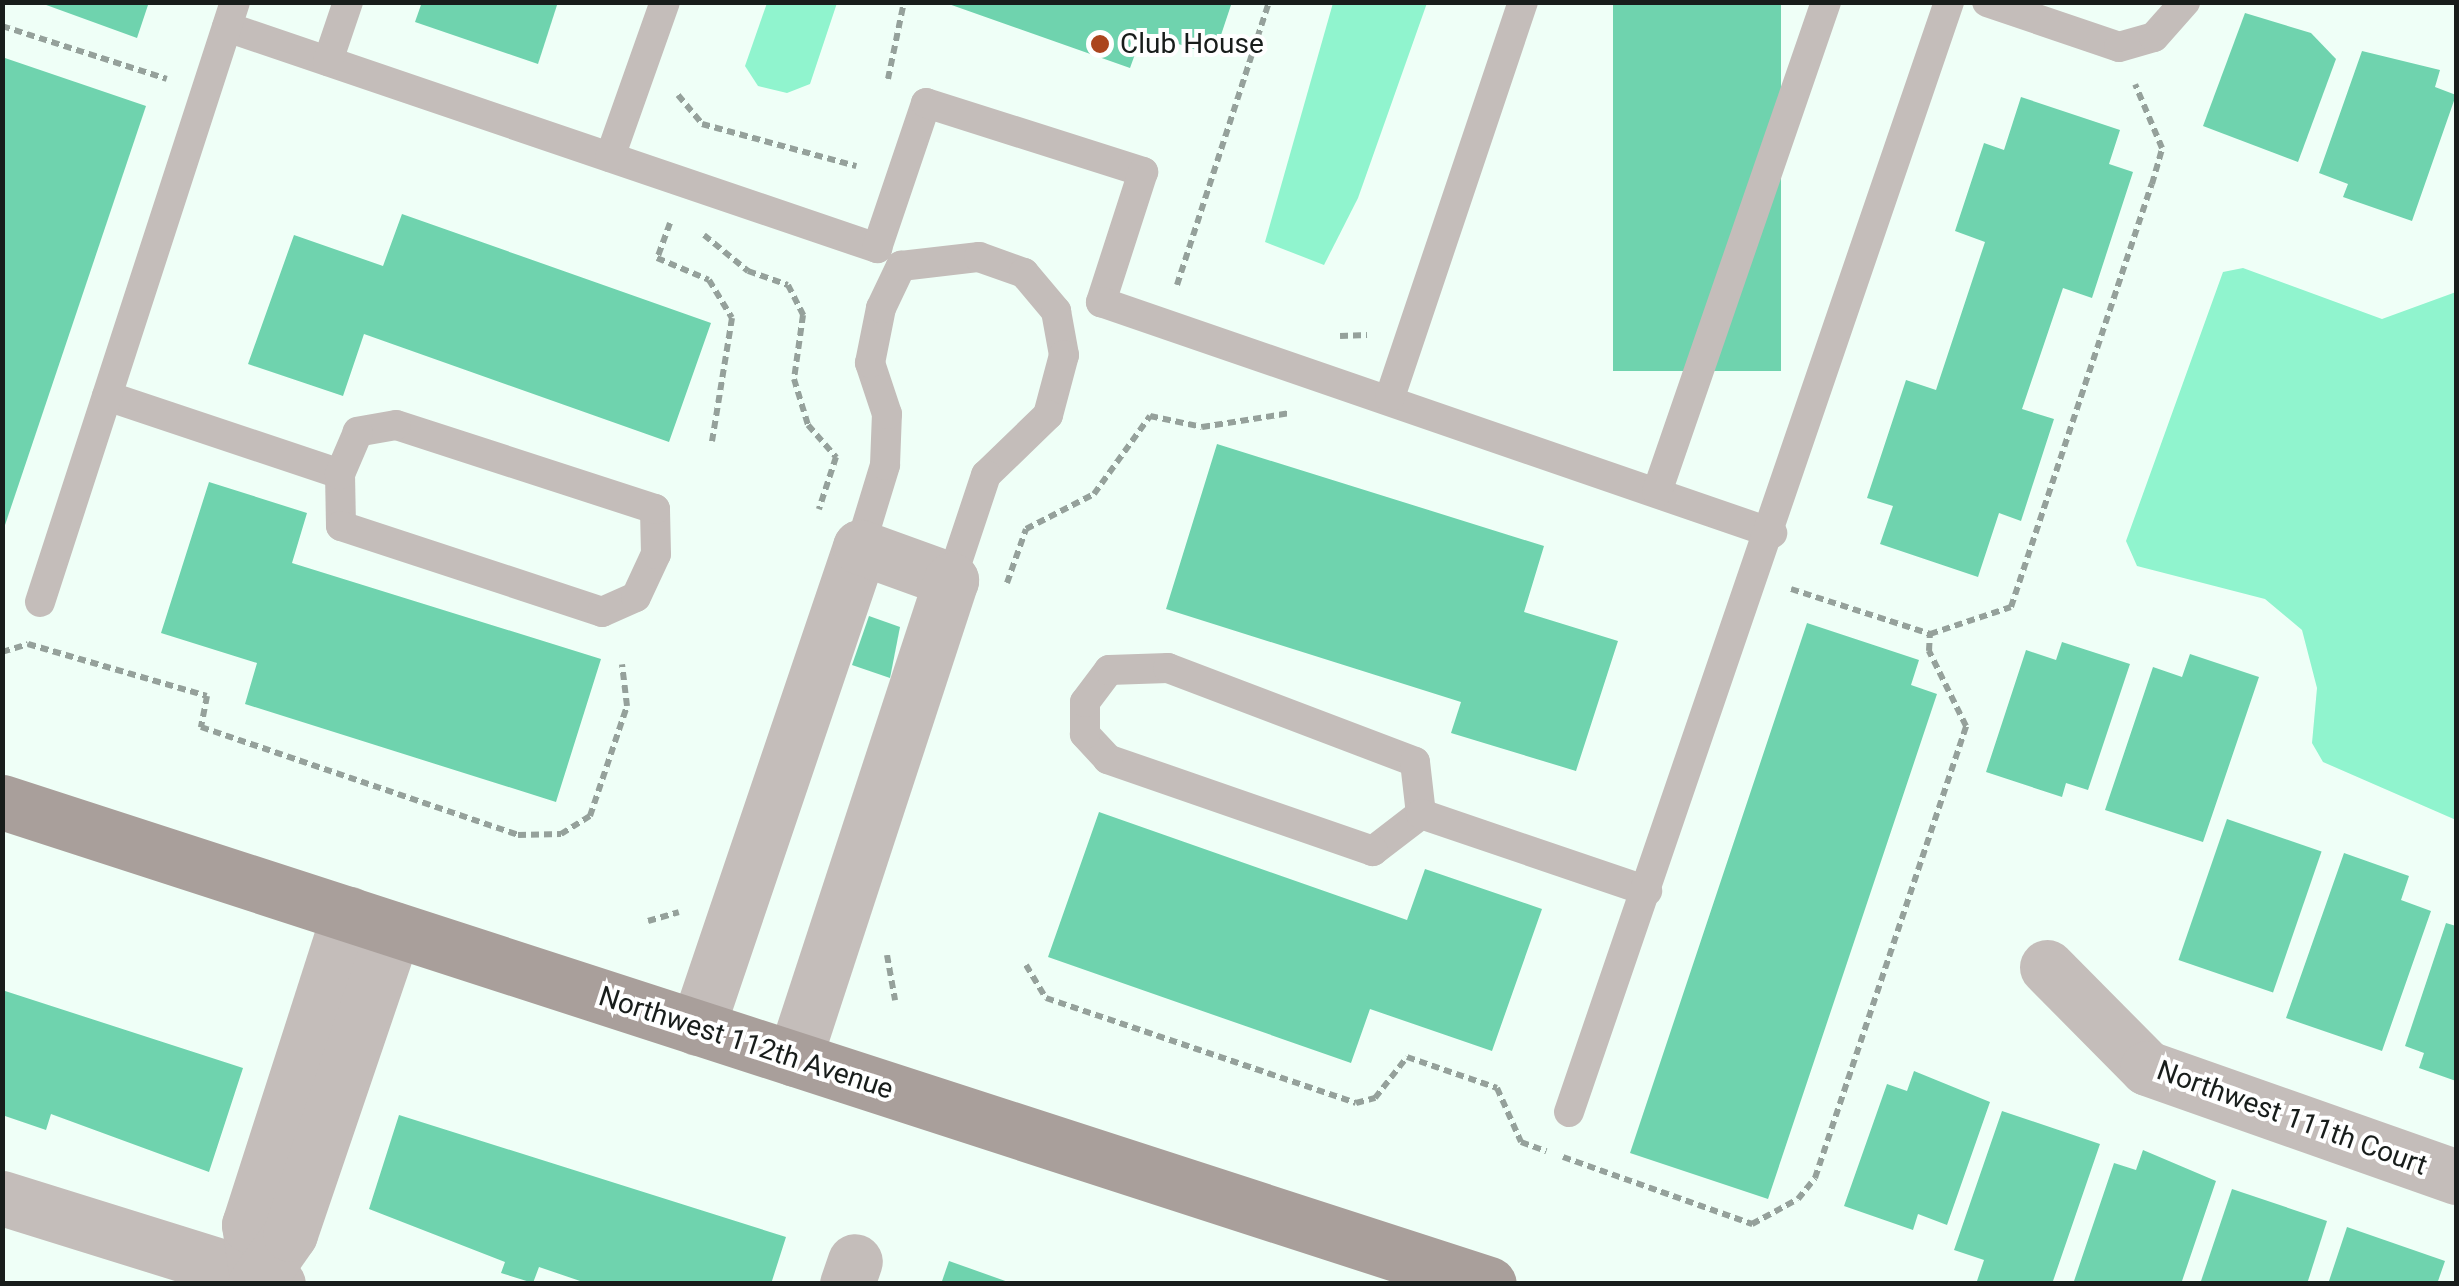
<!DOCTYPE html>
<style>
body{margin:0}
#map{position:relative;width:2459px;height:1286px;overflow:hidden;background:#effff7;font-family:Roboto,sans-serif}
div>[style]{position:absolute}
.water>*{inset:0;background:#90f4ce}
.building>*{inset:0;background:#6fd3ae;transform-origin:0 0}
.path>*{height:6px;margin-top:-3px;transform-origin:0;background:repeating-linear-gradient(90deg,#95a19b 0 8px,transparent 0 13px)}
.lane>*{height:30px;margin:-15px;padding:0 15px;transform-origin:15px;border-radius:15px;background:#c4bdba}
.street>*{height:55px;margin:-27.5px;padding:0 27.5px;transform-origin:27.5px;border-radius:27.5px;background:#c4bdba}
.secondary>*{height:55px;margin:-27.5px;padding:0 27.5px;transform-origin:27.5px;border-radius:27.5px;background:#a99f9b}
.dots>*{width:28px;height:28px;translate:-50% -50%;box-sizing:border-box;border:5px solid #fff;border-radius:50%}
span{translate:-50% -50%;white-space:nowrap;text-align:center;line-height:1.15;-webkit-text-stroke:8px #fff;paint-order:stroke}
.poi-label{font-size:28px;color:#181d1b}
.left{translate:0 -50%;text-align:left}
.street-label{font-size:28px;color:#181d1b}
.frame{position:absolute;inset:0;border:5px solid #181d1b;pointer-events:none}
</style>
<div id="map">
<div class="water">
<div style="clip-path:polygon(767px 3px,837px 3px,810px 84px,787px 93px,758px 86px,745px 66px)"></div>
<div style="clip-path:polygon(1333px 3px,1427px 3px,1358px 198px,1324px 265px,1265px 242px)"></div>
<div style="clip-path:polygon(2243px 268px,2382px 319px,2456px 292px,2456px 820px,2323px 762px,2312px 743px,2317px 688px,2302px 630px,2265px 599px,2137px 566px,2126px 541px,2223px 272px)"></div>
</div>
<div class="building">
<div style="clip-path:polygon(38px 2px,149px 2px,137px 38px)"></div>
<div style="clip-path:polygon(422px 2px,558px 2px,538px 64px,415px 22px)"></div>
<div style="clip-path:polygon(943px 2px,1232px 2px,1214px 56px,1143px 32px,1130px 68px)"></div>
<div style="left:1613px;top:2px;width:168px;height:369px"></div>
<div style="clip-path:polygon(2245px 13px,2311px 33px,2336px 59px,2298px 162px,2203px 126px)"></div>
<div style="clip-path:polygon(2362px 51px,2440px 70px,2435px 87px,2456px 95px,2412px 221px,2343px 197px,2348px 184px,2319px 173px)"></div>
<div style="clip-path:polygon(2px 57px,146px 106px,3px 531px,2px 531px)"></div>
<div style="clip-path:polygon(2021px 97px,2120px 130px,2109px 164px,2133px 172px,2092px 298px,2063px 288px,2022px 409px,2054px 419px,2021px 521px,1999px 513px,1978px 577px,1880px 544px,1893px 506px,1867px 498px,1906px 380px,1936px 390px,1985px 242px,1955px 231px,1984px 143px,2004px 150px)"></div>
<div style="clip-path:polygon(402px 214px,711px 323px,669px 442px,364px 334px,343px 396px,248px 364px,294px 235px,383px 266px)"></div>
<div style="clip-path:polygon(1217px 444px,1544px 546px,1524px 612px,1618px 641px,1576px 771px,1451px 733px,1461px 702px,1166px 609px)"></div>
<div style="clip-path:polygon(209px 482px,307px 513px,292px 563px,601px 659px,556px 802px,245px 704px,257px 663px,161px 633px)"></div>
<div style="clip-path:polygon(869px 616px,900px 627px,890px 678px,852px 665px)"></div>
<div style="clip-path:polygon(1807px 623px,1919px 660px,1911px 685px,1937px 694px,1768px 1199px,1630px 1153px)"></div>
<div style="clip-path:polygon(2062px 642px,2130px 664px,2088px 790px,2066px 783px,2062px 797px,1986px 772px,2026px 650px,2056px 660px)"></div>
<div style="clip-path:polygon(2190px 654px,2259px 677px,2203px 842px,2105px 810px,2153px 667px,2182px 677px)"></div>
<div style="clip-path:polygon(1099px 812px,1407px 920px,1425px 869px,1542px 909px,1492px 1051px,1370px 1009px,1351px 1063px,1048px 957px)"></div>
<div style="left:2227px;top:819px;width:100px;height:149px;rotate:19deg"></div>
<div style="clip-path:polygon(2344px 853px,2409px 876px,2401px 900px,2431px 911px,2382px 1051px,2286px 1018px)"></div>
<div style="clip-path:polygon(2446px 923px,2456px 926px,2456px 1081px,2419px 1068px,2424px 1053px,2405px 1046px)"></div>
<div style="clip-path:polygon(2px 990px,243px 1068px,209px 1172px,51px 1114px,46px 1130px,5px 1116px)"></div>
<div style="clip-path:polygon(1914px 1071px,1990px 1102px,1947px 1225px,1918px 1214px,1913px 1230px,1844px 1206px,1887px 1084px,1907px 1091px)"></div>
<div style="clip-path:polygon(2002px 1111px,2100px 1144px,2052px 1284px,1976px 1284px,1984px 1260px,1954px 1250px)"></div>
<div style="clip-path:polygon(399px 1115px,786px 1237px,771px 1284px,589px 1284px,539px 1267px,533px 1283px,501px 1273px,505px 1262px,369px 1209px)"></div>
<div style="clip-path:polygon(2143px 1150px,2216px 1181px,2181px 1284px,2073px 1284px,2114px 1163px,2136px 1170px)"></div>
<div style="clip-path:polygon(2232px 1189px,2327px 1221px,2307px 1284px,2200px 1284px)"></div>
<div style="clip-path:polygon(2347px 1227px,2445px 1261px,2437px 1284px,2328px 1284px)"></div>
<div style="clip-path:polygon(949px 1261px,1011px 1283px,1011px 1284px,941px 1284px)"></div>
</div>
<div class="path">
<div style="left:2px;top:26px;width:173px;rotate:17.8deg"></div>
<div style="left:888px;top:79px;width:79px;rotate:-78.3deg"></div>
<div style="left:678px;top:95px;width:38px;rotate:50deg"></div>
<div style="left:702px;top:124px;width:160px;rotate:15.3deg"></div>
<div style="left:670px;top:223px;width:37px;rotate:110deg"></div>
<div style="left:657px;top:258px;width:56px;rotate:22.9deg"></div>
<div style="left:709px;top:280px;width:44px;rotate:58.8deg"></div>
<div style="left:732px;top:318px;width:125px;rotate:99.2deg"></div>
<div style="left:704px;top:235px;width:57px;rotate:39.3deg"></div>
<div style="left:748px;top:271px;width:42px;rotate:19.3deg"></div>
<div style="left:788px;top:285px;width:34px;rotate:63deg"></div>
<div style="left:803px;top:315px;width:65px;rotate:98deg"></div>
<div style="left:794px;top:379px;width:48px;rotate:73.1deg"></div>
<div style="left:808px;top:425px;width:43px;rotate:48.8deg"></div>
<div style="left:836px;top:457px;width:55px;rotate:108.1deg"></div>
<div style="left:1177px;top:285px;width:298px;rotate:-72deg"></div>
<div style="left:1340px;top:336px;width:27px;rotate:-2deg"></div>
<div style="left:1007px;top:583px;width:57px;rotate:-70.6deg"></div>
<div style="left:1026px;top:529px;width:76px;rotate:-27.2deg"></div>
<div style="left:1094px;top:494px;width:96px;rotate:-54.3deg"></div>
<div style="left:1150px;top:416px;width:53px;rotate:11.9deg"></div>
<div style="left:1202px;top:427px;width:89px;rotate:-9deg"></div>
<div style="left:1791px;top:589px;width:146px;rotate:17.9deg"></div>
<div style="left:2px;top:652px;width:27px;rotate:-17deg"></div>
<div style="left:28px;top:644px;width:186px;rotate:16.2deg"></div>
<div style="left:207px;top:696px;width:32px;rotate:101deg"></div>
<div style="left:201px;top:727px;width:335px;rotate:18.8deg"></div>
<div style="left:518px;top:835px;width:43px;rotate:-1.3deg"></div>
<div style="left:561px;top:834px;width:34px;rotate:-32deg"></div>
<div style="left:590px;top:816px;width:116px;rotate:-71.4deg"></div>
<div style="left:627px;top:706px;width:42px;rotate:-96.8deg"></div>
<div style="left:648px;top:921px;width:32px;rotate:-16deg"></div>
<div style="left:887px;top:955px;width:46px;rotate:79.9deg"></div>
<div style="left:1026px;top:965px;width:39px;rotate:59deg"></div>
<div style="left:1046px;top:998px;width:327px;rotate:18.7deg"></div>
<div style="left:1356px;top:1103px;width:20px;rotate:-15deg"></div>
<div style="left:1375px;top:1098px;width:52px;rotate:-52deg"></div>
<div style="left:1407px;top:1057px;width:95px;rotate:19deg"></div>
<div style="left:1497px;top:1088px;width:59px;rotate:66deg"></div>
<div style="left:1521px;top:1142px;width:27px;rotate:20deg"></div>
<div style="left:1563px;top:1157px;width:201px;rotate:19.5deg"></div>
<div style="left:1752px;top:1224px;width:52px;rotate:-28.5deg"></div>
<div style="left:1798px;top:1199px;width:27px;rotate:-51deg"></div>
<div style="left:1815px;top:1178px;width:477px;rotate:-71.5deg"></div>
<div style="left:1966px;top:726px;width:84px;rotate:-116.3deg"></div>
<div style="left:1929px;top:651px;width:17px;rotate:-87deg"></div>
<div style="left:1930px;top:634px;width:85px;rotate:-18.4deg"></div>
<div style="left:2011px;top:607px;width:446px;rotate:-71.6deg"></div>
<div style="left:2152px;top:184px;width:37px;rotate:-74deg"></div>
<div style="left:2162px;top:148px;width:69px;rotate:-112.9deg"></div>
</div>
<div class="lane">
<div style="left:1987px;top:2px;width:139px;rotate:18.8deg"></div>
<div style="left:2119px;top:47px;width:36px;rotate:-16deg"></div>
<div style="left:2154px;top:37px;width:47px;rotate:-48.5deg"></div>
<div style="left:227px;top:27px;width:687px;rotate:18.78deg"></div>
<div style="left:877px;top:248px;width:153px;rotate:-71.3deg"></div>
<div style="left:926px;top:103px;width:228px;rotate:17.6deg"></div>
<div style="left:1143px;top:172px;width:137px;rotate:107.9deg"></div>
<div style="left:1101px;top:302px;width:710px;rotate:19deg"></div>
<div style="left:328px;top:61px;width:62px;rotate:-71.3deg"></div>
<div style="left:610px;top:157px;width:164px;rotate:-70.5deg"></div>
<div style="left:107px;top:396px;width:246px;rotate:18.5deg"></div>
<div style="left:340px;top:474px;width:52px;rotate:88.9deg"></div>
<div style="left:341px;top:526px;width:275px;rotate:18.2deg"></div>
<div style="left:602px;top:612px;width:37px;rotate:-24deg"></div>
<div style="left:636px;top:597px;width:47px;rotate:-65.1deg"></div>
<div style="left:656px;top:554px;width:45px;rotate:-91.3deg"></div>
<div style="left:655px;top:509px;width:272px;rotate:-162deg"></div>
<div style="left:396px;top:425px;width:39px;rotate:170deg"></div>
<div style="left:358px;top:432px;width:46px;rotate:113.2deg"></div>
<div style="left:1390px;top:397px;width:417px;rotate:-71.4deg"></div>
<div style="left:1657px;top:492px;width:518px;rotate:-70.97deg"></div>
<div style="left:860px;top:547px;width:86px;rotate:-73deg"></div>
<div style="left:885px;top:465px;width:51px;rotate:-87.8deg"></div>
<div style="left:887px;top:414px;width:54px;rotate:-108.4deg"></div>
<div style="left:870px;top:363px;width:56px;rotate:-78.7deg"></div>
<div style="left:881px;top:308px;width:47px;rotate:-64.5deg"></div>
<div style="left:901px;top:266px;width:79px;rotate:-6.6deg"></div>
<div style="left:979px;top:257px;width:48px;rotate:19.6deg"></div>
<div style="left:1024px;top:273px;width:50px;rotate:49.9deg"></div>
<div style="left:1056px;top:311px;width:45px;rotate:79.7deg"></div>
<div style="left:1064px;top:355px;width:62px;rotate:104.9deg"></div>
<div style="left:1048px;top:415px;width:86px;rotate:135.9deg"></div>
<div style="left:986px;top:475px;width:111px;rotate:108.4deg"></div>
<div style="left:40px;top:602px;width:631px;rotate:-72deg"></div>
<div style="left:1421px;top:814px;width:61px;rotate:142.4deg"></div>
<div style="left:1373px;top:851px;width:281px;rotate:-160.9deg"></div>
<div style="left:1108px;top:759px;width:34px;rotate:-133deg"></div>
<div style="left:1085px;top:734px;width:32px;rotate:-90deg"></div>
<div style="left:1085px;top:702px;width:40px;rotate:-53deg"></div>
<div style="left:1109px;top:670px;width:59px;rotate:-1.9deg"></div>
<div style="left:1168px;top:668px;width:264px;rotate:20.8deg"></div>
<div style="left:1415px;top:762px;width:52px;rotate:83.4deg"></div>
<div style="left:1421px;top:814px;width:239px;rotate:18.8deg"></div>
<div style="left:1569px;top:1112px;width:1173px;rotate:-71.1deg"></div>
</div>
<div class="street">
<div style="left:2047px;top:967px;width:142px;rotate:45.3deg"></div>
<div style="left:2147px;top:1068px;width:328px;rotate:19.4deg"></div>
<div style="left:697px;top:1028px;width:508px;rotate:-71.28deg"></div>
<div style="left:860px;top:547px;width:97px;rotate:19.9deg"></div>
<div style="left:951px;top:580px;width:504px;rotate:108.15deg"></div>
<div style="left:2px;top:1198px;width:289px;rotate:17.3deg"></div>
<div style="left:257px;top:1277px;width:53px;rotate:-98.7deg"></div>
<div style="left:249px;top:1225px;width:327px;rotate:-72.2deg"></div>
<div style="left:255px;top:1284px;width:61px;rotate:-55deg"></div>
<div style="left:290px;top:1234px;width:322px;rotate:-71.2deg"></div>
<div style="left:847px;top:1284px;width:24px;rotate:-71deg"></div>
</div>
<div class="secondary">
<div style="left:2px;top:802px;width:1563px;rotate:17.96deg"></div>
</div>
<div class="dots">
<div style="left:1100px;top:44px;background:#ab451e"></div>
</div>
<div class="poi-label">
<span class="left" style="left:1120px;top:44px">Club House</span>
</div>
<div class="street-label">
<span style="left:746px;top:1043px;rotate:18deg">Northwest 112th Avenue</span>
<span style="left:2292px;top:1118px;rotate:20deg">Northwest 111th Court</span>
</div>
<div class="frame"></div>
</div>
